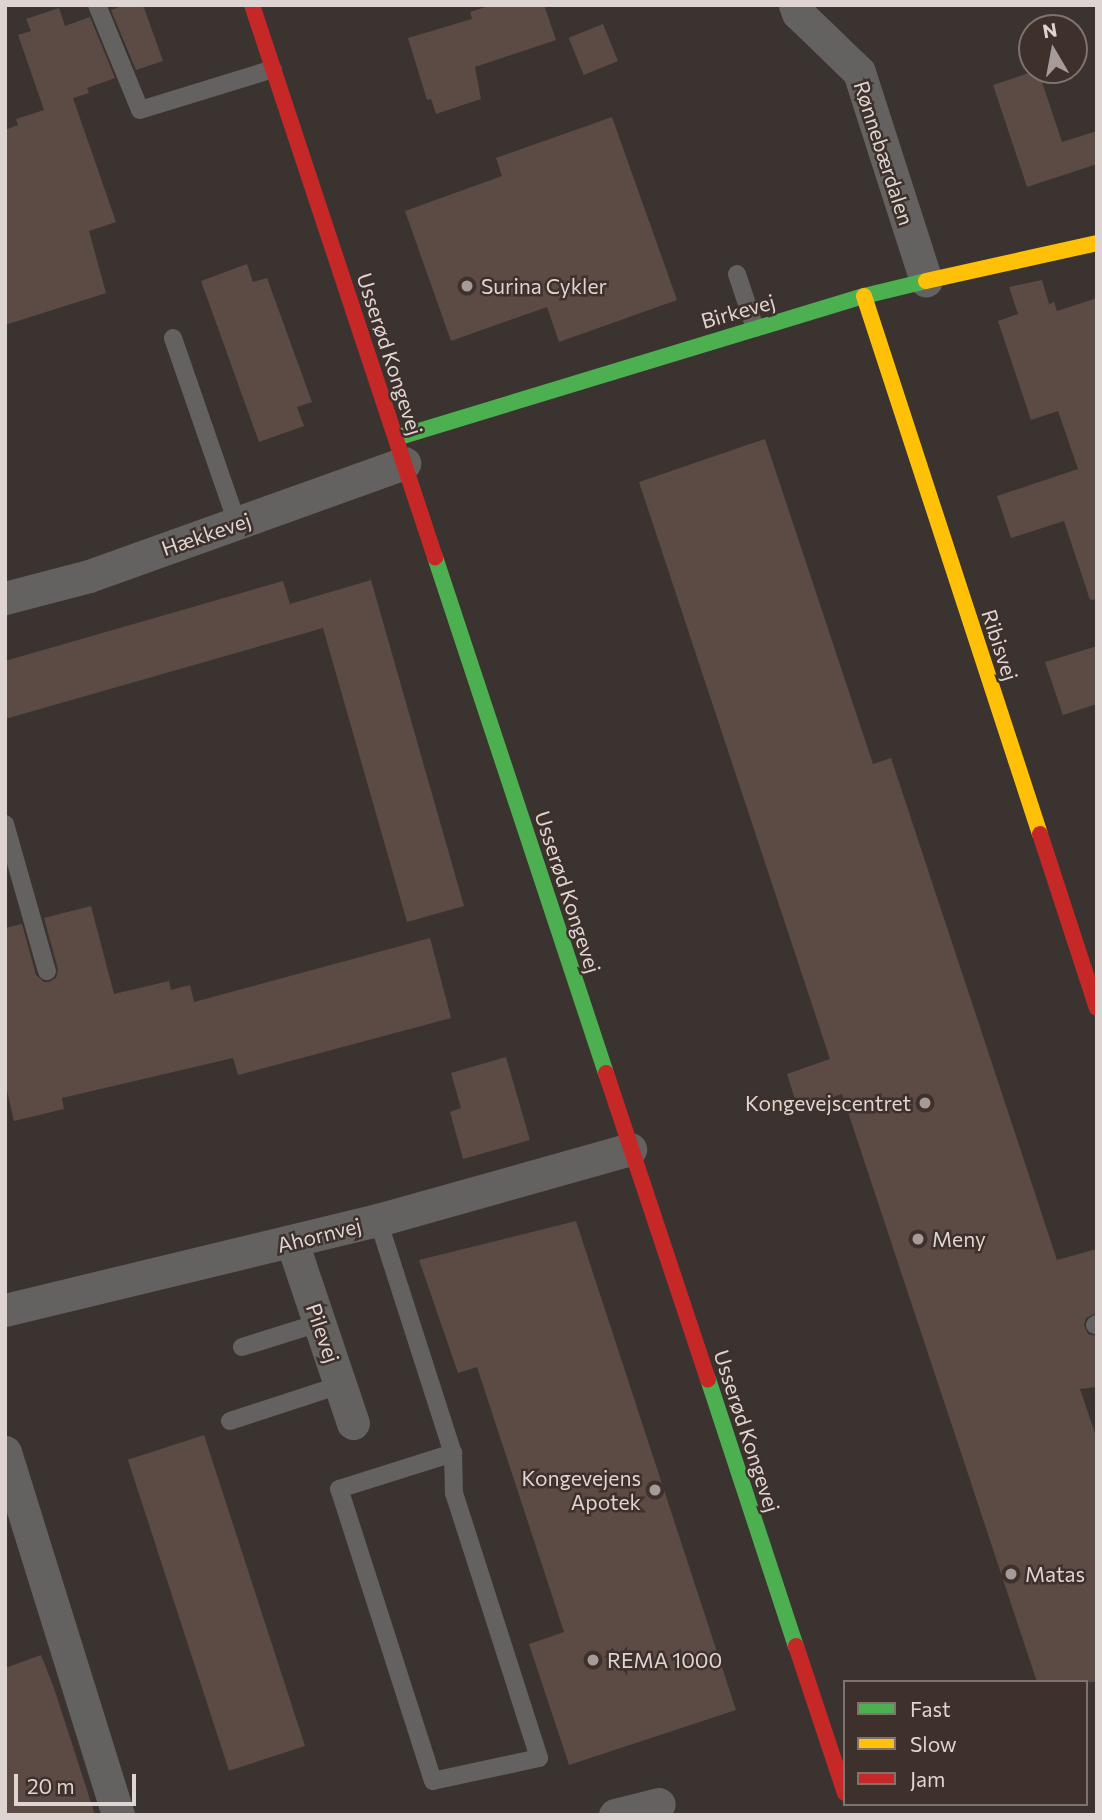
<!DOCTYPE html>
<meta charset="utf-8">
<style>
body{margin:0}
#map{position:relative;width:1102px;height:1820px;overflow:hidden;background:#3a3330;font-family:Commissioner,sans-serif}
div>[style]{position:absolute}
.building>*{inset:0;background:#5c4b44;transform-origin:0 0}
.lane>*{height:18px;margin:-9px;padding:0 9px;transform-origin:9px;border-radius:9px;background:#646260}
.street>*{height:33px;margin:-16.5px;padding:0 16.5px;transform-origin:16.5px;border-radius:16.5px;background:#646260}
.fast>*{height:16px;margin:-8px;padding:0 8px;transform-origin:8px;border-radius:8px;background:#4caf50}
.slow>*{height:16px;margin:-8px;padding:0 8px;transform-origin:8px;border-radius:8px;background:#ffc107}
.jam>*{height:16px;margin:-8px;padding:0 8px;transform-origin:8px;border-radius:8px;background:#c62828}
.dots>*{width:19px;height:19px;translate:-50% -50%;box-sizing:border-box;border:4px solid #3e312c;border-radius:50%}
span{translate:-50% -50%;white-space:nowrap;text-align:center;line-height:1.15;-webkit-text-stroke:5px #3e312c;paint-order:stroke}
.street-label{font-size:21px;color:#ded5d2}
.poi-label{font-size:21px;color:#ded5d2}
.left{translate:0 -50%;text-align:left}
.right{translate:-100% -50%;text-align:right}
.frame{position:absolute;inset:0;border:7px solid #ded5d2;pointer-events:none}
.legend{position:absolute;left:843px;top:1680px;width:245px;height:126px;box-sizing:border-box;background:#3e312c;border:2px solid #7e736e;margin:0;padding:9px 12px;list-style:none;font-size:21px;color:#ded5d2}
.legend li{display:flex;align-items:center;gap:14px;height:35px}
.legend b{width:35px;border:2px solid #7e736e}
.north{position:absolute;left:1018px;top:14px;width:70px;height:70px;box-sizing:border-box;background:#3e312c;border:2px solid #7e736e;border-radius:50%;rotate:350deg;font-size:19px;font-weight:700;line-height:28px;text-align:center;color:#ded5d2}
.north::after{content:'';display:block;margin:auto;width:24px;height:32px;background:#a59c99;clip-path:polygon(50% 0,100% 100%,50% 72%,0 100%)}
.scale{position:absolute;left:14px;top:1774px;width:122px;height:32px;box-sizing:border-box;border:4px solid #ded5d2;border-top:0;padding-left:9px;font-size:21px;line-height:24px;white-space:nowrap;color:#ded5d2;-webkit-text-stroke:5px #3e312c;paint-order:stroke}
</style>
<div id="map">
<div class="building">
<div style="clip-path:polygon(125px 5px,143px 5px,163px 61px,136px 70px,111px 10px)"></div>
<div style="clip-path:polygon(492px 5px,544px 5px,556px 40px,475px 67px,481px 99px,436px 114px,431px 99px,427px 100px,408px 38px,472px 19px,470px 12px)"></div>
<div style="clip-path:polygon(59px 8px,65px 26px,90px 17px,115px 78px,87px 88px,89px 93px,73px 98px,116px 222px,89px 231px,106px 293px,5px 325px,5px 130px,18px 125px,16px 119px,44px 110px,18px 35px,31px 31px,26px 19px)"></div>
<div style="left:603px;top:24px;width:40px;height:37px;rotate:68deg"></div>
<div style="clip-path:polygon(1038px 70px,1062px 142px,1097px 131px,1097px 164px,1027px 187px,993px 85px)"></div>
<div style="clip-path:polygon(612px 117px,677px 300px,559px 342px,547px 307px,451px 341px,405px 211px,502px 176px,496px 158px)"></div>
<div style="clip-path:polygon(247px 264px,253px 282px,267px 278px,312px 402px,297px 407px,304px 426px,259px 442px,201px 281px)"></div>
<div style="clip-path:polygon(1042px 280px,1049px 304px,1054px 302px,1057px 311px,1097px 298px,1097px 599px,1090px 600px,1064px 521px,1011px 538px,997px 496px,1078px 469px,1058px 411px,1031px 420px,998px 321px,1018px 314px,1009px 287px)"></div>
<div style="clip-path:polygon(765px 439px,873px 764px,891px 758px,1057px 1260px,1097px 1249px,1097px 1313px,1086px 1318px,1084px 1325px,1088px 1334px,1097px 1336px,1097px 1387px,1080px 1389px,1097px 1439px,1097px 1682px,1037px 1682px,842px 1094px,798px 1109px,787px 1074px,830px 1059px,639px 482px)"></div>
<div style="clip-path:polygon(371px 580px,464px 906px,407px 922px,323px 628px,5px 719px,5px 661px,283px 581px,290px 604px)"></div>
<div style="clip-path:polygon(1097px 646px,1097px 704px,1063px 715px,1045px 662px)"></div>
<div style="clip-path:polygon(91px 906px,114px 994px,169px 981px,171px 990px,190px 985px,194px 1002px,430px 938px,451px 1018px,238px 1075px,233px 1058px,62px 1098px,64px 1109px,14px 1121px,5px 1082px,5px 928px,22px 924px,36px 975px,44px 982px,49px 982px,56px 978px,58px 969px,44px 918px)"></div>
<div style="clip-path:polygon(506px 1057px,530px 1140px,463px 1159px,450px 1112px,461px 1108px,451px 1073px)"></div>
<div style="clip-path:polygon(576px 1221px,736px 1710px,569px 1765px,529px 1644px,564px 1632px,477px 1367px,458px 1373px,419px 1260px)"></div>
<div style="left:204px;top:1435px;width:327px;height:80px;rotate:72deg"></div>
<div style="clip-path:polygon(41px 1655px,54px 1688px,95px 1815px,5px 1815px,5px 1668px)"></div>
</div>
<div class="lane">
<div style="left:97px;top:5px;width:113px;rotate:67.7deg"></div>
<div style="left:140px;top:110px;width:139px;rotate:-17.1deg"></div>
<div style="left:737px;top:274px;width:57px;rotate:71.6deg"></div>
<div style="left:173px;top:338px;width:196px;rotate:70.9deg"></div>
<div style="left:5px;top:824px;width:153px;rotate:74.1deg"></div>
<div style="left:378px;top:1220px;width:245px;rotate:72.2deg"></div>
<div style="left:453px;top:1453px;width:40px;rotate:88.6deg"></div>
<div style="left:454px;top:1493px;width:278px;rotate:72.2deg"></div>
<div style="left:539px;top:1758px;width:108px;rotate:167.8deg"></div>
<div style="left:433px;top:1781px;width:307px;rotate:-107.8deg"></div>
<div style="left:339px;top:1489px;width:120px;rotate:-17.5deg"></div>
<div style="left:1095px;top:1325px;width:2px;rotate:-27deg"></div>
<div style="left:242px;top:1347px;width:81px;rotate:-17.3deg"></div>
<div style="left:230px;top:1421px;width:116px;rotate:-18.1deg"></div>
</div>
<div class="street">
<div style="left:795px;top:5px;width:9px;rotate:69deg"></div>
<div style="left:798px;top:13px;width:85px;rotate:44deg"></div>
<div style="left:859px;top:72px;width:219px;rotate:72.2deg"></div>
<div style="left:5px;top:598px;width:87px;rotate:-14.7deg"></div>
<div style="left:89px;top:576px;width:335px;rotate:-19.7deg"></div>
<div style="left:292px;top:1242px;width:191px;rotate:71.4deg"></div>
<div style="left:5px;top:1310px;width:384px;rotate:-13.6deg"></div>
<div style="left:378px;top:1220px;width:262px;rotate:-15.7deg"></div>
<div style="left:5px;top:1452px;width:380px;rotate:72.7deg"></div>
<div style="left:615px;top:1815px;width:45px;rotate:-14deg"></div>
</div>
<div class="fast">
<div style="left:396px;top:438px;width:489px;rotate:-16.9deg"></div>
<div style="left:864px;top:296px;width:64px;rotate:-13.6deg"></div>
<div style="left:435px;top:557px;width:544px;rotate:71.67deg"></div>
<div style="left:708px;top:1379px;width:281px;rotate:71.8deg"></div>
</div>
<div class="slow">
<div style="left:926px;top:281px;width:175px;rotate:-12.5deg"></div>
<div style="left:864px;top:296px;width:566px;rotate:71.89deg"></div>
</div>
<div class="jam">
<div style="left:252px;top:5px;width:582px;rotate:71.66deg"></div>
<div style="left:1040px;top:834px;width:183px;rotate:71.9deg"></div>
<div style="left:606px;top:1073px;width:323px;rotate:71.6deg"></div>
<div style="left:796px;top:1646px;width:155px;rotate:71.6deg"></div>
</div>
<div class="dots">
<div style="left:467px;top:286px;background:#a59c99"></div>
<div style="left:925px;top:1103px;background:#a59c99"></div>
<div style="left:918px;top:1239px;background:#a59c99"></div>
<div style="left:655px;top:1490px;background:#a59c99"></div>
<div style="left:1011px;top:1574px;background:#a59c99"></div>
<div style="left:593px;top:1660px;background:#a59c99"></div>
</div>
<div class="street-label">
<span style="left:884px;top:153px;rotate:72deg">Rønnebærdalen</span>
<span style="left:738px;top:311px;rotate:-16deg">Birkevej</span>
<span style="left:390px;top:354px;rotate:72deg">Usserød Kongevej</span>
<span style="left:206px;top:534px;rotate:-19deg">Hækkevej</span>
<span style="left:1000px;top:645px;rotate:72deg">Ribisvej</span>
<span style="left:568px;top:892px;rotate:72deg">Usserød Kongevej</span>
<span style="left:319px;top:1235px;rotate:-14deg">Ahornvej</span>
<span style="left:323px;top:1333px;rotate:71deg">Pilevej</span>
<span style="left:747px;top:1431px;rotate:72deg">Usserød Kongevej</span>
</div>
<div class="poi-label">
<span class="left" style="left:481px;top:286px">Surina Cykler</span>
<span class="right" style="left:911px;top:1103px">Kongevejscentret</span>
<span class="left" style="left:932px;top:1239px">Meny</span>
<span class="right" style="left:641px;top:1490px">Kongevejens<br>Apotek</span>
<span class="left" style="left:1025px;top:1574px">Matas</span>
<span class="left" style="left:607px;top:1660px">REMA 1000</span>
</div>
<div class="frame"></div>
<ul class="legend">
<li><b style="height:9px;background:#4caf50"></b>Fast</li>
<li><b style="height:9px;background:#ffc107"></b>Slow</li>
<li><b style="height:9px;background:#c62828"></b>Jam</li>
</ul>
<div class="north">N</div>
<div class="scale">20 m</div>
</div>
